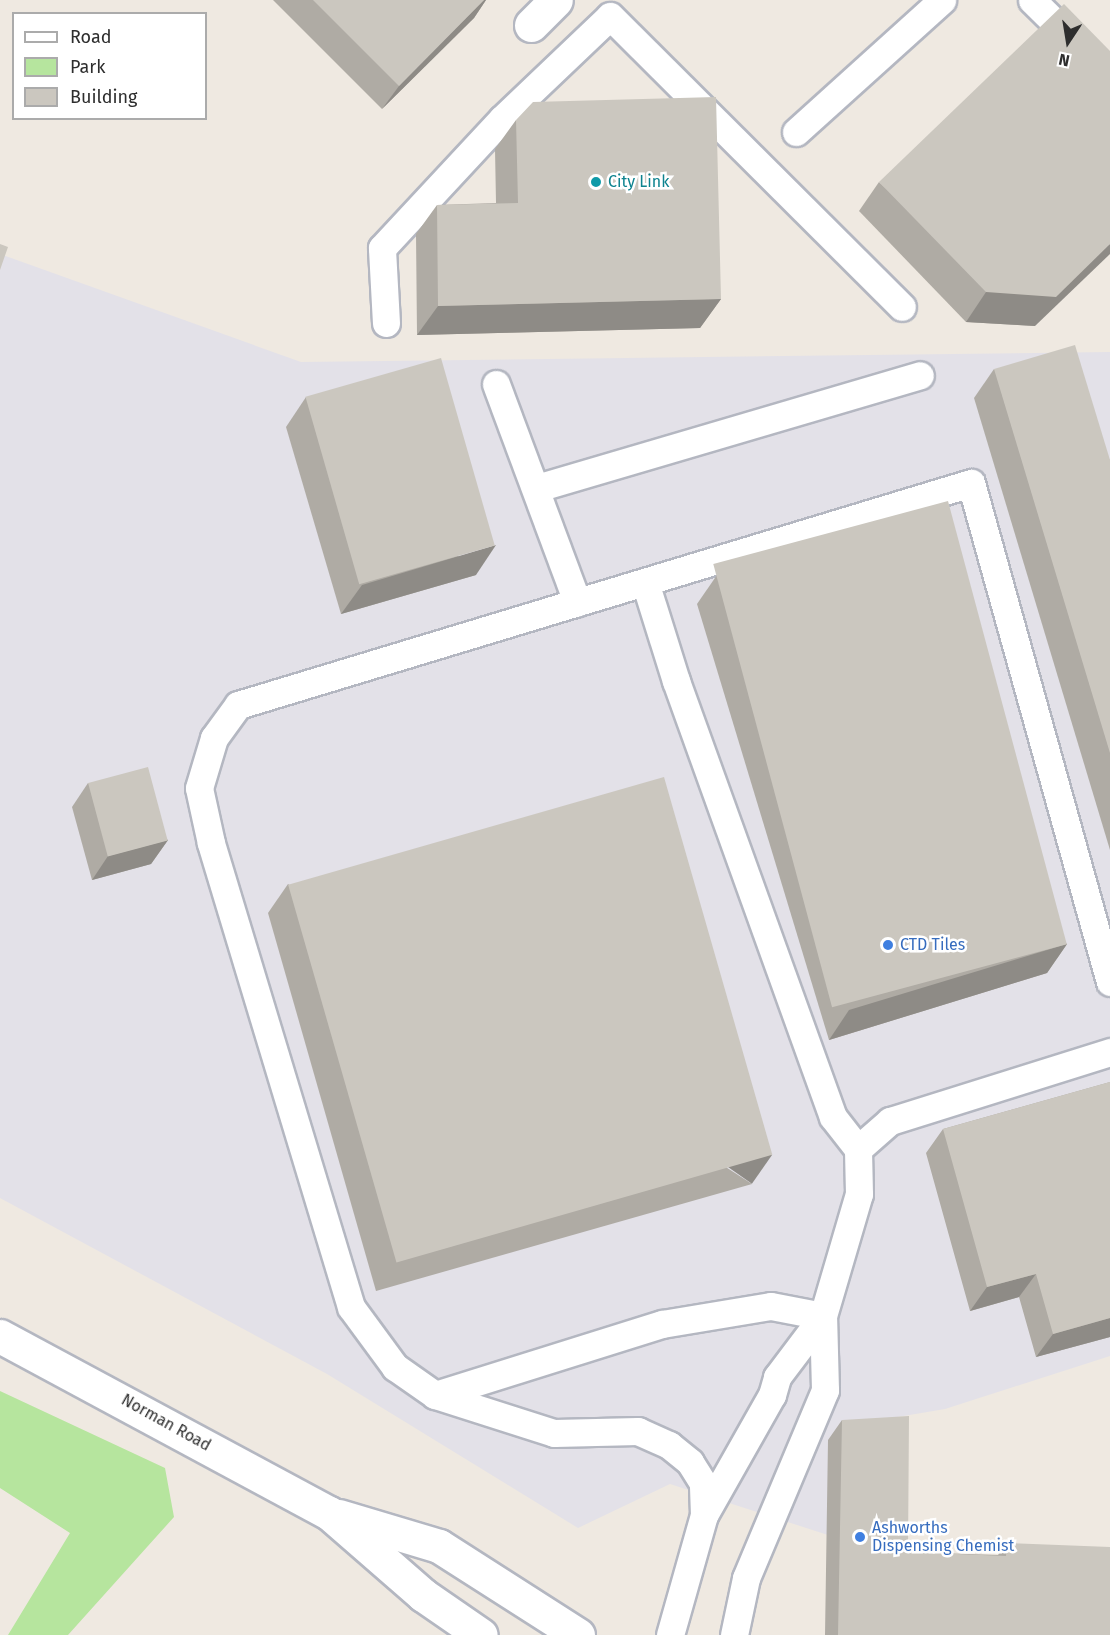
<!DOCTYPE html>
<style>
body{margin:0}
#map{position:relative;width:1110px;height:1635px;overflow:hidden;background:#efe9e1;font-family:"Fira Sans",sans-serif}
div>[style]{position:absolute}
.industrial>*{inset:0;background:#e3e1e8}
.green>*{inset:0;background:#b6e59e}
.roads{filter:drop-shadow(2px 0 #b4b7c1) drop-shadow(-2px 0 #b4b7c1) drop-shadow(0 2px #b4b7c1) drop-shadow(0 -2px #b4b7c1)}
.lane>*{height:27px;margin:-13.5px;padding:0 13.5px;transform-origin:13.5px;border-radius:13.5px;background:#fff}
.street>*{height:33px;margin:-16.5px;padding:0 16.5px;transform-origin:16.5px;border-radius:16.5px;background:#fff}
.secondary>*{height:33px;margin:-16.5px;padding:0 16.5px;transform-origin:16.5px;border-radius:16.5px;background:#fff}
.wall>*{inset:0;background:#afaba4}
.shaded-wall>*{inset:0;background:#8e8b86;transform-origin:0 0}
.building>*{inset:0;background:#cbc7bf;transform-origin:0 0}
.dots>*{width:16px;height:16px;translate:-50% -50%;box-sizing:border-box;border:3px solid #fff;border-radius:50%}
span{translate:-50% -50%;white-space:nowrap;text-align:center;line-height:1.15;-webkit-text-stroke:5px #fff;paint-order:stroke}
.culture-label{font-size:16px;color:#0d838f}
.left{translate:0 -50%;text-align:left}
.shop-label{font-size:16px;color:#366cbe}
.street-label{font-size:16px;color:#2e2e2e}
.legend{position:absolute;left:12px;top:12px;width:195px;height:108px;box-sizing:border-box;background:#fff;border:2px solid #ababab;margin:0;padding:8px 10px;list-style:none;font-size:18px;color:#2e2e2e}
.legend li{display:flex;align-items:center;gap:12px;height:30px}
.legend b{width:30px;border:2px solid #ababab}
.north{position:absolute;left:1038px;top:12px;width:60px;height:60px;-webkit-text-stroke:4px #fff;paint-order:stroke;rotate:192deg;font-size:16px;font-weight:700;line-height:24px;text-align:center;color:#2e2e2e}
.north::after{content:'';display:block;margin:auto;width:21px;height:27px;background:#2e2e2e;clip-path:polygon(50% 0,100% 100%,50% 72%,0 100%)}
</style>
<div id="map">
<div class="industrial">
<div style="clip-path:polygon(0 254px,301px 362px,1110px 352px,1110px 1356px,945px 1409px,862px 1423px,828px 1535px,670px 1484px,578px 1528px,327px 1374px,0 1198px)"></div>
</div>
<div class="green">
<div style="clip-path:polygon(0 1391px,165px 1468px,174px 1517px,68px 1635px,8px 1635px,70px 1533px,0 1488px)"></div>
</div>
<div class="roads">
<div class="lane">
<div style="left:1032px;top:0;width:110px;rotate:44.6deg"></div>
<div style="left:796px;top:132px;width:197px;rotate:-42.1deg"></div>
<div style="left:386px;top:323px;width:75px;rotate:-93.1deg"></div>
<div style="left:382px;top:248px;width:176px;rotate:-47.1deg"></div>
<div style="left:502px;top:119px;width:149px;rotate:-43.6deg"></div>
<div style="left:610px;top:16px;width:412px;rotate:44.9deg"></div>
<div style="left:496px;top:384px;width:233px;rotate:69.6deg"></div>
<div style="left:537px;top:488px;width:399px;rotate:-16.4deg"></div>
<div style="left:645px;top:582px;width:104px;rotate:72.6deg"></div>
<div style="left:676px;top:681px;width:463px;rotate:70.2deg"></div>
<div style="left:833px;top:1117px;width:41px;rotate:52deg"></div>
<div style="left:435px;top:1395px;width:238px;rotate:-17.4deg"></div>
<div style="left:662px;top:1324px;width:110px;rotate:-9.4deg"></div>
<div style="left:771px;top:1306px;width:53px;rotate:10.9deg"></div>
<div style="left:704px;top:1515px;width:32px;rotate:-92deg"></div>
<div style="left:703px;top:1483px;width:25px;rotate:-122deg"></div>
<div style="left:690px;top:1462px;width:27px;rotate:-141deg"></div>
<div style="left:669px;top:1445px;width:34px;rotate:-156deg"></div>
<div style="left:638px;top:1431px;width:84px;rotate:178.6deg"></div>
<div style="left:554px;top:1433px;width:125px;rotate:-162.3deg"></div>
<div style="left:435px;top:1395px;width:49px;rotate:-145deg"></div>
<div style="left:395px;top:1367px;width:74px;rotate:-126.3deg"></div>
<div style="left:351px;top:1307px;width:485px;rotate:-106.8deg"></div>
<div style="left:211px;top:843px;width:56px;rotate:-102.3deg"></div>
<div style="left:199px;top:788px;width:52px;rotate:-73.3deg"></div>
<div style="left:214px;top:738px;width:41px;rotate:-54deg"></div>
<div style="left:238px;top:705px;width:766px;rotate:-16.85deg"></div>
<div style="left:971px;top:483px;width:518px;rotate:74.43deg"></div>
<div style="left:670px;top:1635px;width:125px;rotate:-74.2deg"></div>
<div style="left:704px;top:1515px;width:138px;rotate:-60.5deg"></div>
<div style="left:772px;top:1395px;width:19px;rotate:-74deg"></div>
<div style="left:777px;top:1377px;width:76px;rotate:-53deg"></div>
<div style="left:734px;top:1635px;width:58px;rotate:-78.1deg"></div>
<div style="left:746px;top:1578px;width:204px;rotate:-67.2deg"></div>
<div style="left:825px;top:1390px;width:74px;rotate:-91.5deg"></div>
<div style="left:823px;top:1316px;width:127px;rotate:-73.6deg"></div>
<div style="left:859px;top:1194px;width:45px;rotate:-91.3deg"></div>
<div style="left:858px;top:1149px;width:43px;rotate:-41.2deg"></div>
<div style="left:890px;top:1121px;width:231px;rotate:-17.4deg"></div>
</div>
<div class="street">
<div style="left:531px;top:25px;width:35px;rotate:-45deg"></div>
</div>
<div class="secondary">
<div style="left:0;top:1336px;width:374px;rotate:28.3deg"></div>
<div style="left:329px;top:1513px;width:125px;rotate:41.1deg"></div>
<div style="left:423px;top:1595px;width:70px;rotate:34.6deg"></div>
<div style="left:339px;top:1516px;width:104px;rotate:16.7deg"></div>
<div style="left:439px;top:1546px;width:165px;rotate:32.6deg"></div>
</div>
</div>
<div class="wall">
<div style="clip-path:polygon(273px 0,486px 0,474px 18px,382px 109px)"></div>
<div style="clip-path:polygon(516px 120px,721px 299px,700px 328px,417px 335px,416px 234px,437px 205px,496px 203px,495px 149px)"></div>
<div style="clip-path:polygon(879px 182px,1035px 326px,966px 322px,859px 211px)"></div>
<div style="clip-path:polygon(994px 369px,1110px 460px,1110px 850px,974px 398px)"></div>
<div style="clip-path:polygon(306px 397px,476px 575px,341px 614px,286px 427px)"></div>
<div style="clip-path:polygon(717px 575px,1067px 944px,1047px 973px,829px 1040px,697px 604px)"></div>
<div style="clip-path:polygon(88px 783px,168px 840px,151px 864px,92px 880px,72px 807px)"></div>
<div style="clip-path:polygon(288px 884px,752px 1184px,376px 1291px,268px 913px)"></div>
<div style="clip-path:polygon(1110px 1082px,1110px 1337px,1036px 1357px,1019px 1297px,970px 1311px,926px 1153px,943px 1129px)"></div>
<div style="clip-path:polygon(842px 1420px,908px 1552px,998px 1555px,1007px 1543px,1110px 1635px,825px 1635px,828px 1440px)"></div>
</div>
<div class="shaded-wall">
<div style="clip-path:polygon(484px 0,486px 0,474px 18px,382px 109px,399px 86px)"></div>
<div style="clip-path:polygon(1110px 244px,1110px 254px,1035px 326px,966px 322px,986px 292px)"></div>
<div style="clip-path:polygon(721px 299px,700px 328px,417px 335px,438px 306px)"></div>
<div style="clip-path:polygon(496px 545px,476px 575px,341px 614px,362px 585px)"></div>
<div style="clip-path:polygon(168px 840px,151px 864px,92px 880px,108px 856px)"></div>
<div style="clip-path:polygon(1067px 944px,1047px 973px,829px 1040px,849px 1010px)"></div>
<div style="left:772px;top:1155px;width:35px;height:391px;rotate:125deg"></div>
<div style="clip-path:polygon(1036px 1274px,1019px 1297px,970px 1311px,987px 1287px)"></div>
<div style="clip-path:polygon(1110px 1318px,1110px 1337px,1036px 1357px,1053px 1334px)"></div>
</div>
<div class="building">
<div style="clip-path:polygon(313px 0,484px 0,399px 86px)"></div>
<div style="clip-path:polygon(1064px 4px,1110px 51px,1110px 244px,1056px 297px,986px 292px,879px 182px)"></div>
<div style="clip-path:polygon(716px 97px,721px 299px,438px 306px,437px 205px,518px 203px,516px 120px,533px 102px)"></div>
<div style="clip-path:polygon(0 244px,8px 247px,0 270px)"></div>
<div style="clip-path:polygon(1075px 345px,1110px 460px,1110px 753px,994px 369px)"></div>
<div style="left:441px;top:358px;width:195px;height:141px;rotate:74deg"></div>
<div style="left:948px;top:501px;width:459px;height:243px;rotate:75deg"></div>
<div style="left:148px;top:767px;width:76px;height:62px;rotate:75deg"></div>
<div style="left:664px;top:777px;width:393px;height:391px;rotate:74deg"></div>
<div style="clip-path:polygon(1110px 1082px,1110px 1318px,1053px 1334px,1036px 1274px,987px 1287px,943px 1129px)"></div>
<div style="clip-path:polygon(909px 1416px,908px 1552px,1006px 1556px,1007px 1543px,1110px 1547px,1110px 1635px,838px 1635px,842px 1420px)"></div>
</div>
<div class="dots">
<div style="left:596px;top:182px;background:#0f9aa8"></div>
<div style="left:888px;top:945px;background:#3f7fe0"></div>
<div style="left:860px;top:1537px;background:#3f7fe0"></div>
</div>
<div class="culture-label">
<span class="left" style="left:608px;top:182px">City Link</span>
</div>
<div class="shop-label">
<span class="left" style="left:900px;top:945px">CTD Tiles</span>
<span class="left" style="left:872px;top:1537px">Ashworths<br>Dispensing Chemist</span>
</div>
<div class="street-label">
<span style="left:166px;top:1423px;rotate:29deg">Norman Road</span>
</div>
<ul class="legend">
<li><b style="height:8px;background:#fff"></b>Road</li>
<li><b style="height:16px;background:#b6e59e"></b>Park</li>
<li><b style="height:16px;background:#cbc7bf"></b>Building</li>
</ul>
<div class="north">N</div>
</div>
